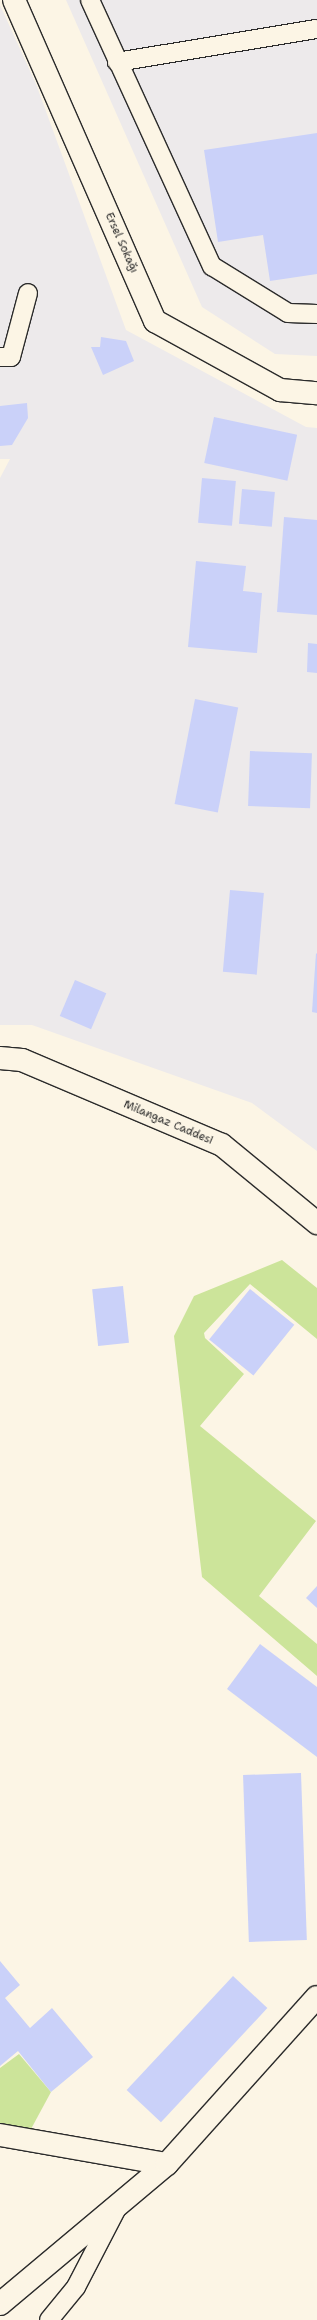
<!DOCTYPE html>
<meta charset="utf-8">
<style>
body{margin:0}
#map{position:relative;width:317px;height:2320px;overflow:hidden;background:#fcf5e5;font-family:"Shantell Sans",sans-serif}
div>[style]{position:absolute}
.built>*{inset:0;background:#edeaeb}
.green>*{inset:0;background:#cce49a}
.building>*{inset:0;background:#cad1f9;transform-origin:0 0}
.roads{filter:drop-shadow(1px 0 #2b2b2b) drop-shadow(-1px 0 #2b2b2b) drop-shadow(0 1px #2b2b2b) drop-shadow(0 -1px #2b2b2b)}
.lane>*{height:18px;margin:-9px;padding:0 9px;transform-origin:9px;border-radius:9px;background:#fcf5e5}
.street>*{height:22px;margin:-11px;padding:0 11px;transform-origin:11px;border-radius:11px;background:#fcf5e5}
.secondary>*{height:22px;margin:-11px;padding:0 11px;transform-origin:11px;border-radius:11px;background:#fcf5e5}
span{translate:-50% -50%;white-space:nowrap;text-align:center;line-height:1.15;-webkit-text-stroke:4px #fcf5e5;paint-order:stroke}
.street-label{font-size:11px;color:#2b2b2b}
</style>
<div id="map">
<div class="built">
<div style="clip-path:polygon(66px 0,317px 0,317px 356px,275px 354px,202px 307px)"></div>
<div style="clip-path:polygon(0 5px,36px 84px,126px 330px,306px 427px,317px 428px,317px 1151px,252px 1103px,32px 1025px,0 1025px,0 478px,10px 459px,0 459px)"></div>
</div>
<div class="green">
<div style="clip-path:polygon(282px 1260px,317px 1288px,317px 1339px,250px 1284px,204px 1333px,205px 1338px,244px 1374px,200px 1426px,316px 1521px,259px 1596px,317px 1644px,317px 1676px,202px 1577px,174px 1336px,194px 1296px)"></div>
<div style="clip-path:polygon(19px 2054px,51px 2092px,31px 2129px,0 2123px,0 2068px)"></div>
</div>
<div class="building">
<div style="clip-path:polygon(317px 133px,317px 274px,270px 281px,263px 235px,218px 242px,204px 150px)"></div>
<div style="clip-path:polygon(101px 337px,126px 341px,134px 361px,103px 375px,91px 347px,100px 347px)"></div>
<div style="clip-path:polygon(27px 403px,28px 418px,12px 445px,0 446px,0 406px)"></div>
<div style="left:214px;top:417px;width:85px;height:47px;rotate:12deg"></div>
<div style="left:202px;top:478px;width:34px;height:45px;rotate:5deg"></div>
<div style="left:242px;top:489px;width:33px;height:35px;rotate:5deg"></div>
<div style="clip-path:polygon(284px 517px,317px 520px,317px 615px,277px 612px)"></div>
<div style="clip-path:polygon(196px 561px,246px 566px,243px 591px,262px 593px,257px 653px,188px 647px)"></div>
<div style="clip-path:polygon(308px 643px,317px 644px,317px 673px,307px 672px)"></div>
<div style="left:195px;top:699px;width:44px;height:107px;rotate:11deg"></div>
<div style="left:250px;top:751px;width:62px;height:55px;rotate:2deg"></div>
<div style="left:230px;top:890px;width:34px;height:82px;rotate:5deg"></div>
<div style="clip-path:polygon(316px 953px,317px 954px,317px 1013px,312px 1012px)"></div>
<div style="left:75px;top:980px;width:34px;height:39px;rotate:23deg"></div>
<div style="left:123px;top:1286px;width:57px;height:31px;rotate:84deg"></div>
<div style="left:250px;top:1289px;width:57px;height:65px;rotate:39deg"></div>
<div style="clip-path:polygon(317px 1586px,317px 1608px,306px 1598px)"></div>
<div style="clip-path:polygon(260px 1644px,317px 1687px,317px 1757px,227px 1689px)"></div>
<div style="left:301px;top:1773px;width:167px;height:58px;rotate:88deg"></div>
<div style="clip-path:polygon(0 1961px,20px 1985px,5px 1998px,30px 2028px,52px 2008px,93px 2057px,51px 2092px,18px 2051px,0 2066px)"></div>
<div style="left:233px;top:1976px;width:47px;height:156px;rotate:43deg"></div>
</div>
<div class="roads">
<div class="lane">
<div style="left:90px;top:0;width:293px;rotate:65.4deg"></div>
<div style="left:212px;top:266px;width:89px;rotate:31.7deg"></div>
<div style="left:288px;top:313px;width:29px;rotate:2deg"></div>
<div style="left:117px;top:62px;width:203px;rotate:-9.4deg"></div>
<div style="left:0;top:357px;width:11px"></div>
<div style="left:11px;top:357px;width:66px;rotate:-75.1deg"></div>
<div style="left:49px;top:2320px;width:43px;rotate:-50.7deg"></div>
<div style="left:76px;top:2287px;width:89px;rotate:-62.6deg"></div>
</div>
<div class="street">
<div style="left:14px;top:0;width:351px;rotate:66.3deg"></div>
<div style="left:155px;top:321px;width:143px;rotate:28.9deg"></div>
<div style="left:280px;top:390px;width:37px;rotate:5deg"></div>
<div style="left:0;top:2135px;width:169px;rotate:9.9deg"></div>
<div style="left:0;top:2304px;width:218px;rotate:-40deg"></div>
<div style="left:167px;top:2164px;width:224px;rotate:-48.1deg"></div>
</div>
<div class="secondary">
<div style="left:0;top:1058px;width:22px;rotate:5deg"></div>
<div style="left:22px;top:1060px;width:217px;rotate:23deg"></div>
<div style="left:222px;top:1145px;width:123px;rotate:39.4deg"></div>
</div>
</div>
<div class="street-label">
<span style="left:121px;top:243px;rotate:66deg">Ersel Sokağı</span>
<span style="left:168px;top:1123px;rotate:23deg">Milangaz Caddesi</span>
</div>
</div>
